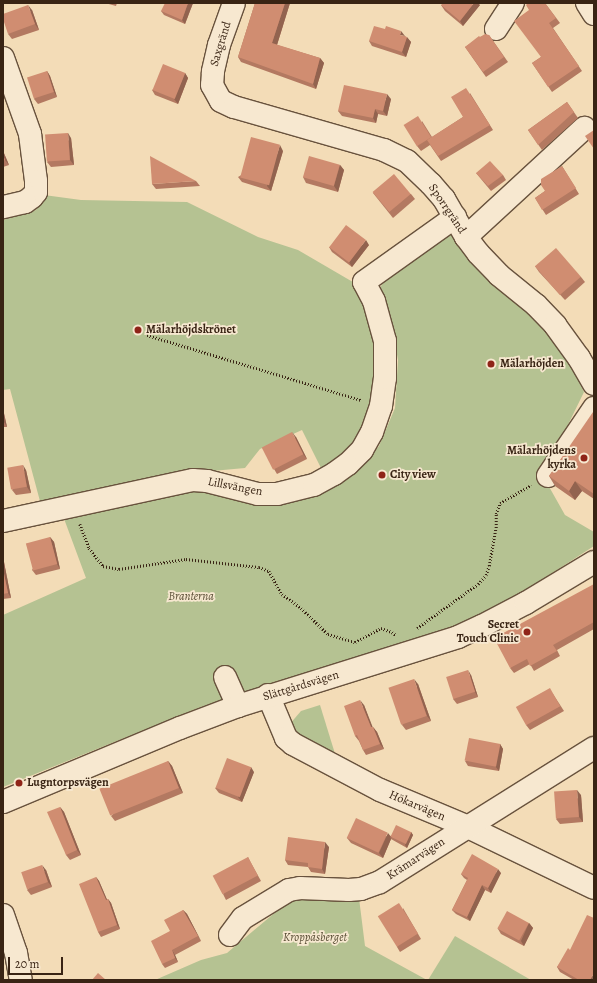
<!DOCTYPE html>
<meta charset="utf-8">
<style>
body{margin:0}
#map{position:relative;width:597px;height:983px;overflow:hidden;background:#f3dcb7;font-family:Alegreya,serif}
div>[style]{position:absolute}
.green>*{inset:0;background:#b5c292}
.path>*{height:2.5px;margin-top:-1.25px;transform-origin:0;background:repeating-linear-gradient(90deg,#392414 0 1px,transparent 0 3px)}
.roads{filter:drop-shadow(1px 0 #68523d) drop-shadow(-1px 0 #68523d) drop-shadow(0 1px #68523d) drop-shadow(0 -1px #68523d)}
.minor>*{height:22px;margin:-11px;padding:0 11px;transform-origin:11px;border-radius:11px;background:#f7e8d0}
.wall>*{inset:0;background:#b37961}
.shaded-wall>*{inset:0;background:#92634f}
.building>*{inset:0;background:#d08d71;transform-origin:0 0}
.dots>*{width:11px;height:11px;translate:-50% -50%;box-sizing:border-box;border:2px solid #f7e8d0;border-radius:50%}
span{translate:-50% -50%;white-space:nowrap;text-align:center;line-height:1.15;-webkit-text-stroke:3.5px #f7e8d0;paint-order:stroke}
.street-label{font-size:12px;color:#392414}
.poi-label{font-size:12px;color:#392414;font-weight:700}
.left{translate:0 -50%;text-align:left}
.right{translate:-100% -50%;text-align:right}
.park-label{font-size:12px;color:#584c34;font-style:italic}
.frame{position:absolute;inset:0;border:4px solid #392414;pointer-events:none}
.scale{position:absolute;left:8px;top:957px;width:55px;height:18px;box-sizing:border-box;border:2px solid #392414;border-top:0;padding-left:5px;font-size:12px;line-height:14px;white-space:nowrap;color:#392414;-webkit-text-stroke:3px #f7e8d0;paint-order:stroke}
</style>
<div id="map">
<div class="green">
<div style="clip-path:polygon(44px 195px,81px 200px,187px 202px,258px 237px,298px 250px,358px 285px,377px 334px,378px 368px,370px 413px,360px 436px,344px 458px,321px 468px,302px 430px,260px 449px,245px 468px,190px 473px,41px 505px,10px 389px,3px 390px,3px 220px,36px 210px)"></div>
<div style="clip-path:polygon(449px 234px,459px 235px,531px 312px,563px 349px,584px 392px,543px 476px,565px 515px,594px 532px,594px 546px,500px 607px,445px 633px,274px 683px,201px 707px,3px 787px,3px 615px,86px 578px,63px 516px,172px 492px,333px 485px,358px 469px,379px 446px,395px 408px,398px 360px,391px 323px,379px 289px,388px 276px)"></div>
<div style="clip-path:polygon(320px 705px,336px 757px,298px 743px,289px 725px,301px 711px)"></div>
<div style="clip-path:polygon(296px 895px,359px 898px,365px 946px,427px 980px,155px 980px,201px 960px,227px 953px)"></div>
<div style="clip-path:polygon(455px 936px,531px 980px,428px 980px)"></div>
</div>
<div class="path">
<div style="left:147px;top:335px;width:224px;rotate:16.9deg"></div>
<div style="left:80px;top:524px;width:26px;rotate:69deg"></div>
<div style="left:89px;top:548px;width:23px;rotate:52deg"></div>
<div style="left:103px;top:566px;width:16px;rotate:11deg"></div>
<div style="left:119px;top:569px;width:68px;rotate:-8.5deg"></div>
<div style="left:186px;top:559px;width:73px;rotate:6.3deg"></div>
<div style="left:259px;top:567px;width:11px;rotate:22deg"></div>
<div style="left:269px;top:571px;width:26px;rotate:61deg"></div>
<div style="left:282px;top:594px;width:24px;rotate:36deg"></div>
<div style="left:301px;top:608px;width:37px;rotate:44deg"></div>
<div style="left:328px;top:634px;width:28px;rotate:17deg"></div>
<div style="left:355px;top:642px;width:30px;rotate:-28deg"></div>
<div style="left:381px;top:628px;width:12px;rotate:20deg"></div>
<div style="left:392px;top:632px;width:5px;rotate:37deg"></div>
<div style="left:417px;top:628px;width:75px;rotate:-35.8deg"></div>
<div style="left:478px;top:584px;width:12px;rotate:-48deg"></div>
<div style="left:486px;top:575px;width:9px;rotate:-72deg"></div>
<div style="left:489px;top:566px;width:39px;rotate:-80deg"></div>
<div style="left:496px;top:528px;width:14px;rotate:-90deg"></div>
<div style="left:496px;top:514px;width:12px;rotate:-70deg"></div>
<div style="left:500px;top:503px;width:36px;rotate:-30deg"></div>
</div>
<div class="roads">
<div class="minor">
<div style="left:234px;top:3px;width:45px;rotate:109.7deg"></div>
<div style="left:219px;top:45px;width:28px;rotate:103deg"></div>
<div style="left:213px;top:72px;width:13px;rotate:94deg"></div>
<div style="left:212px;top:85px;width:18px;rotate:61deg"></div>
<div style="left:221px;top:101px;width:14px;rotate:25deg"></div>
<div style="left:234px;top:107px;width:156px;rotate:16deg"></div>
<div style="left:384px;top:150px;width:25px;rotate:26deg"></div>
<div style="left:407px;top:161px;width:33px;rotate:44deg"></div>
<div style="left:431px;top:184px;width:20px;rotate:49deg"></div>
<div style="left:444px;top:199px;width:44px;rotate:59.9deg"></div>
<div style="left:466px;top:237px;width:20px;rotate:53deg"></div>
<div style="left:478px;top:253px;width:30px;rotate:46deg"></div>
<div style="left:499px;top:275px;width:48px;rotate:39deg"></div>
<div style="left:536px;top:305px;width:28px;rotate:46deg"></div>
<div style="left:555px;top:325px;width:41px;rotate:54deg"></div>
<div style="left:579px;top:358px;width:30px;rotate:60deg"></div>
<div style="left:587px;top:3px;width:13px;rotate:58deg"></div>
<div style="left:496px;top:29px;width:31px;rotate:-57deg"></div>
<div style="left:3px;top:58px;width:81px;rotate:70.4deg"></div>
<div style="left:30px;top:134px;width:47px;rotate:82.7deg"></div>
<div style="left:36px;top:181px;width:11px;rotate:90deg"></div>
<div style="left:36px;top:192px;width:6px;rotate:129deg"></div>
<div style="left:32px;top:197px;width:9px;rotate:144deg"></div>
<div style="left:25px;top:202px;width:23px;rotate:167deg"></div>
<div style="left:466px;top:237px;width:161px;rotate:-42.7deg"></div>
<div style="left:548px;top:476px;width:82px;rotate:-55.9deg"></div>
<div style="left:3px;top:521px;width:194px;rotate:-12.2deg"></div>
<div style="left:193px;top:480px;width:14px;rotate:4deg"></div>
<div style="left:207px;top:481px;width:53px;rotate:14.3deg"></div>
<div style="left:258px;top:494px;width:19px"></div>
<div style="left:277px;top:494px;width:38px;rotate:-14deg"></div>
<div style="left:314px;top:485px;width:23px;rotate:-29deg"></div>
<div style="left:334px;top:474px;width:17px;rotate:-36deg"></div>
<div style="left:348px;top:464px;width:20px;rotate:-45deg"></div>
<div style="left:362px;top:450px;width:21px;rotate:-61deg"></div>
<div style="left:372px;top:432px;width:28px;rotate:-71deg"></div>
<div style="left:381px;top:406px;width:28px;rotate:-82deg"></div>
<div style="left:385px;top:378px;width:37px;rotate:-90deg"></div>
<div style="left:385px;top:341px;width:41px;rotate:-105.4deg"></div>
<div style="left:374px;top:301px;width:21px;rotate:-118deg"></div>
<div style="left:364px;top:282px;width:112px;rotate:-35.5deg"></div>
<div style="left:225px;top:677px;width:32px;rotate:66deg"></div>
<div style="left:268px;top:695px;width:47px;rotate:67.3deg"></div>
<div style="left:286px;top:738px;width:9px;rotate:41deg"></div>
<div style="left:293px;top:744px;width:98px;rotate:27.9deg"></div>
<div style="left:380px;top:790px;width:93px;rotate:22.7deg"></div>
<div style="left:466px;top:826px;width:142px;rotate:25.8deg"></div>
<div style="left:3px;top:802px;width:192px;rotate:-22.7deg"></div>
<div style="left:180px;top:728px;width:62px;rotate:-20.8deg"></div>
<div style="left:238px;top:706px;width:231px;rotate:-17.4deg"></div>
<div style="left:458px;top:637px;width:26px;rotate:-25deg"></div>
<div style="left:482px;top:626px;width:50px;rotate:-27.6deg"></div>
<div style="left:526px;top:603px;width:79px;rotate:-31.1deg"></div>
<div style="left:3px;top:915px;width:40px;rotate:71.1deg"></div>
<div style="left:16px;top:953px;width:27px;rotate:80deg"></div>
<div style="left:230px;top:935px;width:21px;rotate:-53deg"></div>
<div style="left:243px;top:918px;width:54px;rotate:-31.3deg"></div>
<div style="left:289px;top:890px;width:11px;rotate:-10deg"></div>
<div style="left:300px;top:888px;width:49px;rotate:2.3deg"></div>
<div style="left:349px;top:890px;width:12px;rotate:-5deg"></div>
<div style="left:361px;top:889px;width:20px;rotate:-20deg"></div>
<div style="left:380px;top:882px;width:252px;rotate:-32.1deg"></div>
</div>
</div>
<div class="wall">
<div style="clip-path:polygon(105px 3px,117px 3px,116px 6px)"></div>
<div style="clip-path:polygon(193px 3px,185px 24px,164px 15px,161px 11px)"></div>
<div style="clip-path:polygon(255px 3px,290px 3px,277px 45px,320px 58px,324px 63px,316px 89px,241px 62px,238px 57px)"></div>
<div style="clip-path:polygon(545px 3px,560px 23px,553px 28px,582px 71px,552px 92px,532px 63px,541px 57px)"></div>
<div style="clip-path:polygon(441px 5px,480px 5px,463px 26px,445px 11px)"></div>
<div style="clip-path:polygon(32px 10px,39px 30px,12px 39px,8px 34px)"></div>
<div style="clip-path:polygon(489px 35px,508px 62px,486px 77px,465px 47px,480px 37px)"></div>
<div style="clip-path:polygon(405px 36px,411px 42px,406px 57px,372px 46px,369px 41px)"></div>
<div style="clip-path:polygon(47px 71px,50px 76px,57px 97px,38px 104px,34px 99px)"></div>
<div style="clip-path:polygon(185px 73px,188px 78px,178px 104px,155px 95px,152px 90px)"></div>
<div style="clip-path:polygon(470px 93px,493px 130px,441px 161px,430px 145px,421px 151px,417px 146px,422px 121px,432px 137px,463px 117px)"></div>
<div style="clip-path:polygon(391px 99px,387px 116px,378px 114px,376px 123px,342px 116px,338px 111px)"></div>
<div style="clip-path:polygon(567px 102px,578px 118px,542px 150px,528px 130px)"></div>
<div style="clip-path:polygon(71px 138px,74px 165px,51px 167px,47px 162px)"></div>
<div style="clip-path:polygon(3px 151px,9px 165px,3px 167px)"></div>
<div style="clip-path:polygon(283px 151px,271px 191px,242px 182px,238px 177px)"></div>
<div style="clip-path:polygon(340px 165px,344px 170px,338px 192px,306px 183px,303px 177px)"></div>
<div style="clip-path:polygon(562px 166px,579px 194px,546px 215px,535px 198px,545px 191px)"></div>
<div style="clip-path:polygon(476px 173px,503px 175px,506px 180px,491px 191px)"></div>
<div style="clip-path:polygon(196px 181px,200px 186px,156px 189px,152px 184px)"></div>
<div style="clip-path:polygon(373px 193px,411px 194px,415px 199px,393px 218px)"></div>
<div style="clip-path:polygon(369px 245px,352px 267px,332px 252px,329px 247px)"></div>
<div style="clip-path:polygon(535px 266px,581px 277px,585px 282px,565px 300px,539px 272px)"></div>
<div style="clip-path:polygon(3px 409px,7px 427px,3px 427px)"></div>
<div style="clip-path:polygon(594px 413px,594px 499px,582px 491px,575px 500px,555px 486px,549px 476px)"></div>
<div style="clip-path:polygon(296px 437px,307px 459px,277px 474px,274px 469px)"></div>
<div style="clip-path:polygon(26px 470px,31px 493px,16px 495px,12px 490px)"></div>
<div style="clip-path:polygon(50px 537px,54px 542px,60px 569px,36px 575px,32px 570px)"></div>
<div style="clip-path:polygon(3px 557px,11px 598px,3px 599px)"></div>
<div style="clip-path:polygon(594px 584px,594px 629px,557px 650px,560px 656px,534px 671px,530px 664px,514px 673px,510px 668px)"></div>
<div style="clip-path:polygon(471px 675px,478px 697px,457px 704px,453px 699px)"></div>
<div style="clip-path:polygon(418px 684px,431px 721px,406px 730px,402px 725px)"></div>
<div style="clip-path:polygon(553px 694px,564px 711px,530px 730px,526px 725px)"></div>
<div style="clip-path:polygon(364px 705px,372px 727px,373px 727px,377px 732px,384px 749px,366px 755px,363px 750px,359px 741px,355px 736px)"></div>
<div style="clip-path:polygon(500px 744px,503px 749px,499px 771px,468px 766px,465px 761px)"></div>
<div style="clip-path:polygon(168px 761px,172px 766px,183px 793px,115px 821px,111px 816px)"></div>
<div style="clip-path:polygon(254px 772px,242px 802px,219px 793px,215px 788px)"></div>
<div style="clip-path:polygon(581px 795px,583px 822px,560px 824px,556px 819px)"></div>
<div style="clip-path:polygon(60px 807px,64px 812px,81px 855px,70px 860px,66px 855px)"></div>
<div style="clip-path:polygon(411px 832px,413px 835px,407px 848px,391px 839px,383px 858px,351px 843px,347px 838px,390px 836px)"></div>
<div style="clip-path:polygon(329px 847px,325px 874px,311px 872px,308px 867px,288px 865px,285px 860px)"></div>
<div style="clip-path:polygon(248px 857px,251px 863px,261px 881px,226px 900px,223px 894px)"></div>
<div style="clip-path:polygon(46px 870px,52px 887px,31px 895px,27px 890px)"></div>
<div style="clip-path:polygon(501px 873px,491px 893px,485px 890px,470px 921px,456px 914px,452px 910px,467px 880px,464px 878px,461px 874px)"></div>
<div style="clip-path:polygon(96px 877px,99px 881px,107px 900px,108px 899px,111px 903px,120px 929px,101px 937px,98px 932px)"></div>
<div style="clip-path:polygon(403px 908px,421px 939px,400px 952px,397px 947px)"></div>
<div style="clip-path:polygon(183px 910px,187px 914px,201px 941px,175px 955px,178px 962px,165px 968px,162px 964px,170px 931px)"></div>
<div style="clip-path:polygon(529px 923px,533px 928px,524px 946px,501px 934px,498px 929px)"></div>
<div style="clip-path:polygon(570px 950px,594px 980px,574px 980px,560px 972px,557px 967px)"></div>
</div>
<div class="shaded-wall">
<div style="clip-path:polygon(188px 3px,193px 3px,185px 24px,182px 20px)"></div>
<div style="clip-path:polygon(285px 3px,290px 3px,276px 48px,272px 43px)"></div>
<div style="clip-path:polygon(474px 3px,478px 3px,480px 5px,463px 26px,460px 21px)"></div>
<div style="clip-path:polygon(28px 5px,32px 10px,39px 30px,35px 24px)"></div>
<div style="clip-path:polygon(401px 31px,405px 36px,400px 35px)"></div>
<div style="clip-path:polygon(407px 37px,411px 42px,406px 57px,402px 52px)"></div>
<div style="clip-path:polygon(320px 58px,324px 63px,316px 89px,313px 84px)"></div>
<div style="clip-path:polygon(47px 71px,50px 76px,57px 97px,54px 92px)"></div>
<div style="clip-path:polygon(185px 73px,188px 78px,178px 104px,174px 99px)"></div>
<div style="clip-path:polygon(387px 94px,391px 99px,387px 116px,383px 111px)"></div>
<div style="clip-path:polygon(375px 109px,378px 114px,376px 123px,373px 118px)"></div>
<div style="clip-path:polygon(68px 133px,71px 138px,74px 165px,70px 160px)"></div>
<div style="clip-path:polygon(280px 145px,283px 151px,271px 191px,267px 186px)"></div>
<div style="clip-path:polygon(3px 151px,9px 165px,5px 160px,3px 155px)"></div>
<div style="clip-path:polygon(340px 165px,344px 170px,338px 192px,334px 186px)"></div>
<div style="clip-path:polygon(366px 240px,369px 245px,352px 267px,349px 262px)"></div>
<div style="clip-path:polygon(3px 409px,7px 427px,4px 422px)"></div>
<div style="clip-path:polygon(292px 432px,296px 437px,307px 459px,303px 454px)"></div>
<div style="clip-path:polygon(23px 465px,26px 470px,31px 493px,27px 487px)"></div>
<div style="clip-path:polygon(575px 481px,582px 491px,575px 500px,569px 491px)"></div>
<div style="clip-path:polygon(50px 537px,54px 542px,60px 569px,57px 564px)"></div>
<div style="clip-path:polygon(3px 557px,11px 598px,8px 593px,3px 569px)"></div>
<div style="clip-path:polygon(468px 670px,471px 675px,478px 697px,475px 692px)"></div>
<div style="clip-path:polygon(414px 679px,418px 684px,431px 721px,427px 716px)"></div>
<div style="clip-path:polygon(360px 700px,364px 705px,375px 733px,371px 727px)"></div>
<div style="clip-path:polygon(373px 727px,377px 732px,384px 749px,380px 744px)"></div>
<div style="clip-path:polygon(500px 744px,503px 749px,499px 771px,495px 766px)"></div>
<div style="clip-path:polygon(168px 761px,172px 766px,183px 793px,179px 788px)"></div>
<div style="clip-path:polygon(251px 767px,254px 772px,242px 802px,238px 797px)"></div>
<div style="clip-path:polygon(577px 790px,581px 795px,583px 822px,579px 817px)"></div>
<div style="clip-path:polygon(60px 807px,64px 812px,81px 855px,77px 850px)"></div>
<div style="clip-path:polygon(411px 832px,413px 835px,407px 848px,405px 845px)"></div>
<div style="clip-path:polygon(388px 833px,392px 838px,390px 837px,391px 839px,383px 858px,379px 853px)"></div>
<div style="clip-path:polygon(325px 842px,329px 847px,325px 874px,322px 869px)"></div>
<div style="clip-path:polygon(42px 865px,46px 870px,52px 887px,48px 882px)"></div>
<div style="clip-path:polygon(498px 869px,501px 873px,491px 893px,488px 888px)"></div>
<div style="clip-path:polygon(96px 877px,99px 881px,109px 904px,106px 900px)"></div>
<div style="clip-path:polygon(482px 885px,485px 890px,470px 921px,467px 917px)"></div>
<div style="clip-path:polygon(108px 899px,111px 903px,120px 929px,117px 925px)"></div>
<div style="clip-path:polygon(183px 910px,187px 914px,201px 941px,198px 936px)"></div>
<div style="clip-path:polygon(529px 923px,533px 928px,524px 946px,521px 941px)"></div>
<div style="clip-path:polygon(172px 950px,175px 955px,178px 962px,175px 958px)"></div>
<div style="clip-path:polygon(594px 973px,594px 980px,590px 980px)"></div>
</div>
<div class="building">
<div style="clip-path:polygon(165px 3px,188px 3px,182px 20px,161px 11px)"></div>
<div style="clip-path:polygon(255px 3px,285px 3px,272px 43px,320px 58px,313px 84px,238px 57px)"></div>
<div style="clip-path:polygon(443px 3px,474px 3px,460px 21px,441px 5px)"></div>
<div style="clip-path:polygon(528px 3px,545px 3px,556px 18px,549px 23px,579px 66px,548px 87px,532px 63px,541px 57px,514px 21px,529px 10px,526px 5px)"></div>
<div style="clip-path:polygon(28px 5px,35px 24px,8px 34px,3px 19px,3px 14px)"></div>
<div style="clip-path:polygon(374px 26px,385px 29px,386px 26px,401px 31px,400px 35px,407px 37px,402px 52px,369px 41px)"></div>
<div style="clip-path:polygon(485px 34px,489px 35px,504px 57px,483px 72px,465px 47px,479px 36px,480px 37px)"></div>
<div style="left:163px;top:64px;width:24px;height:28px;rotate:22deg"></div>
<div style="left:47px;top:71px;width:22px;height:21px;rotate:72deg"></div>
<div style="clip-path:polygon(344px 85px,387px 94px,383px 111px,375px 109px,373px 118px,338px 111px)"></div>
<div style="clip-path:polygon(466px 88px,490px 125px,438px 156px,427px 140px,463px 117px,451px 97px)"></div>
<div style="clip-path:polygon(567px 102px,574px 112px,538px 145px,528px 130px)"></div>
<div style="left:418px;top:116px;width:25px;height:17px;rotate:58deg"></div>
<div style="clip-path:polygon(594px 130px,594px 149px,585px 136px)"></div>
<div style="left:68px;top:133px;width:27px;height:23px;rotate:86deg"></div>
<div style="left:251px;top:137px;width:30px;height:42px;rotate:15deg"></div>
<div style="clip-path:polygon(3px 155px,5px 160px,3px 161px)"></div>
<div style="clip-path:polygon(150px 156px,196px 181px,152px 184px)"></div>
<div style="left:309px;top:156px;width:32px;height:22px;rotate:16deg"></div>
<div style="clip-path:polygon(490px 161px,503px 175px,488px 186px,476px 173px)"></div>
<div style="clip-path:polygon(562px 166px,576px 188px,542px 210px,535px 198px,545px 191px,541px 185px,541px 179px)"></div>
<div style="left:394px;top:174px;width:26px;height:28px;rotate:50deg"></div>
<div style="left:346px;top:225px;width:25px;height:28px;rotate:37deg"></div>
<div style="left:556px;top:248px;width:38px;height:28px;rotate:49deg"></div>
<div style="clip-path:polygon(593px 412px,594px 413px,594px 494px,575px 481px,569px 491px,549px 476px)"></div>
<div style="left:292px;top:432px;width:25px;height:34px;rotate:63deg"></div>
<div style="left:23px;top:465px;width:22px;height:16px;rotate:80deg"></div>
<div style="left:50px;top:537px;width:28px;height:25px;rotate:75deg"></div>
<div style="clip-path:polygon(3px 569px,8px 593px,3px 594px)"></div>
<div style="clip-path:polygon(594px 584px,594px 622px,553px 645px,557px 651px,530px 666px,527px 659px,510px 668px,494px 638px)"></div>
<div style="left:468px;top:670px;width:23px;height:23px;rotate:72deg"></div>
<div style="left:414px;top:679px;width:39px;height:27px;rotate:71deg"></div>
<div style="left:550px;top:688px;width:21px;height:39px;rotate:61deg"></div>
<div style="clip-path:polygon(360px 700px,371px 727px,373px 727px,380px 744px,363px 750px,357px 735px,355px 736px,344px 706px)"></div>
<div style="left:469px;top:738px;width:32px;height:23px;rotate:11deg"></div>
<div style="left:227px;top:758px;width:26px;height:32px;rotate:21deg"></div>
<div style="left:168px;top:761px;width:29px;height:74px;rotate:68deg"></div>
<div style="left:577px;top:790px;width:27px;height:23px;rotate:86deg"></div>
<div style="clip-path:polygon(60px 807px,77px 850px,66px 855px,47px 812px)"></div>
<div style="left:356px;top:818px;width:35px;height:22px;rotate:25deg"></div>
<div style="left:396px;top:825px;width:17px;height:13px;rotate:25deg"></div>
<div style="clip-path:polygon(288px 837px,325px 842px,322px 869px,308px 867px,308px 863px,285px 860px)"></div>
<div style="clip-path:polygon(472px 854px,498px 869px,488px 888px,482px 885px,467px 917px,452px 910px,468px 878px,461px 874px)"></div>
<div style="left:248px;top:857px;width:21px;height:40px;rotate:62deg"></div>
<div style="left:42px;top:865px;width:18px;height:22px;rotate:71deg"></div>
<div style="clip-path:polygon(96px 877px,106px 900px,108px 899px,117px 925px,98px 932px,79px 884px)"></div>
<div style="left:399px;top:903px;width:36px;height:25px;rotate:58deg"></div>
<div style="clip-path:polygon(183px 910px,198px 936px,172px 950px,175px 958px,162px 964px,151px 941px,170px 931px,164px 920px)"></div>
<div style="left:507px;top:911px;width:25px;height:20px;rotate:29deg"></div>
<div style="clip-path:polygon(587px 915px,594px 918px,594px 973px,590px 980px,579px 980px,557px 967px,568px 948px,570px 950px)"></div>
<div style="clip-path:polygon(98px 973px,106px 980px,92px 980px)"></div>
</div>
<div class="dots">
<div style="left:138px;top:330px;background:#8f2418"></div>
<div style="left:491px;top:364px;background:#8f2418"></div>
<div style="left:584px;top:458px;background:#8f2418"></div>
<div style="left:382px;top:475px;background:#8f2418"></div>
<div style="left:527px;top:632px;background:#8f2418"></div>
<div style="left:19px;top:783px;background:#8f2418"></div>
</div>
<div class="street-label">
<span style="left:221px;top:44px;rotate:-73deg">Saxgränd</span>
<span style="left:447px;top:209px;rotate:56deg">Sporrgränd</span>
<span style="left:235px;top:487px;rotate:11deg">Lillsvängen</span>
<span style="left:301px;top:686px;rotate:-17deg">Slättgårdsvägen</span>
<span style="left:417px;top:806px;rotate:23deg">Hökarvägen</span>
<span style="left:416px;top:859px;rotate:-33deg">Krämarvägen</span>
</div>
<div class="poi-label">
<span class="left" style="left:146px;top:330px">Mälarhöjdskrönet</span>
<span class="left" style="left:500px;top:364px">Mälarhöjden</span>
<span class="right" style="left:576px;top:458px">Mälarhöjdens<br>kyrka</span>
<span class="left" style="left:390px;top:475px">City view</span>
<span class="right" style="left:519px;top:632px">Secret<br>Touch Clinic</span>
<span class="left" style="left:27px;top:783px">Lugntorpsvägen</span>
</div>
<div class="park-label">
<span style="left:191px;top:597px">Branterna</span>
<span style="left:315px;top:938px">Kroppåsberget</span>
</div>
<div class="frame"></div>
<div class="scale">20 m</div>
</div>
